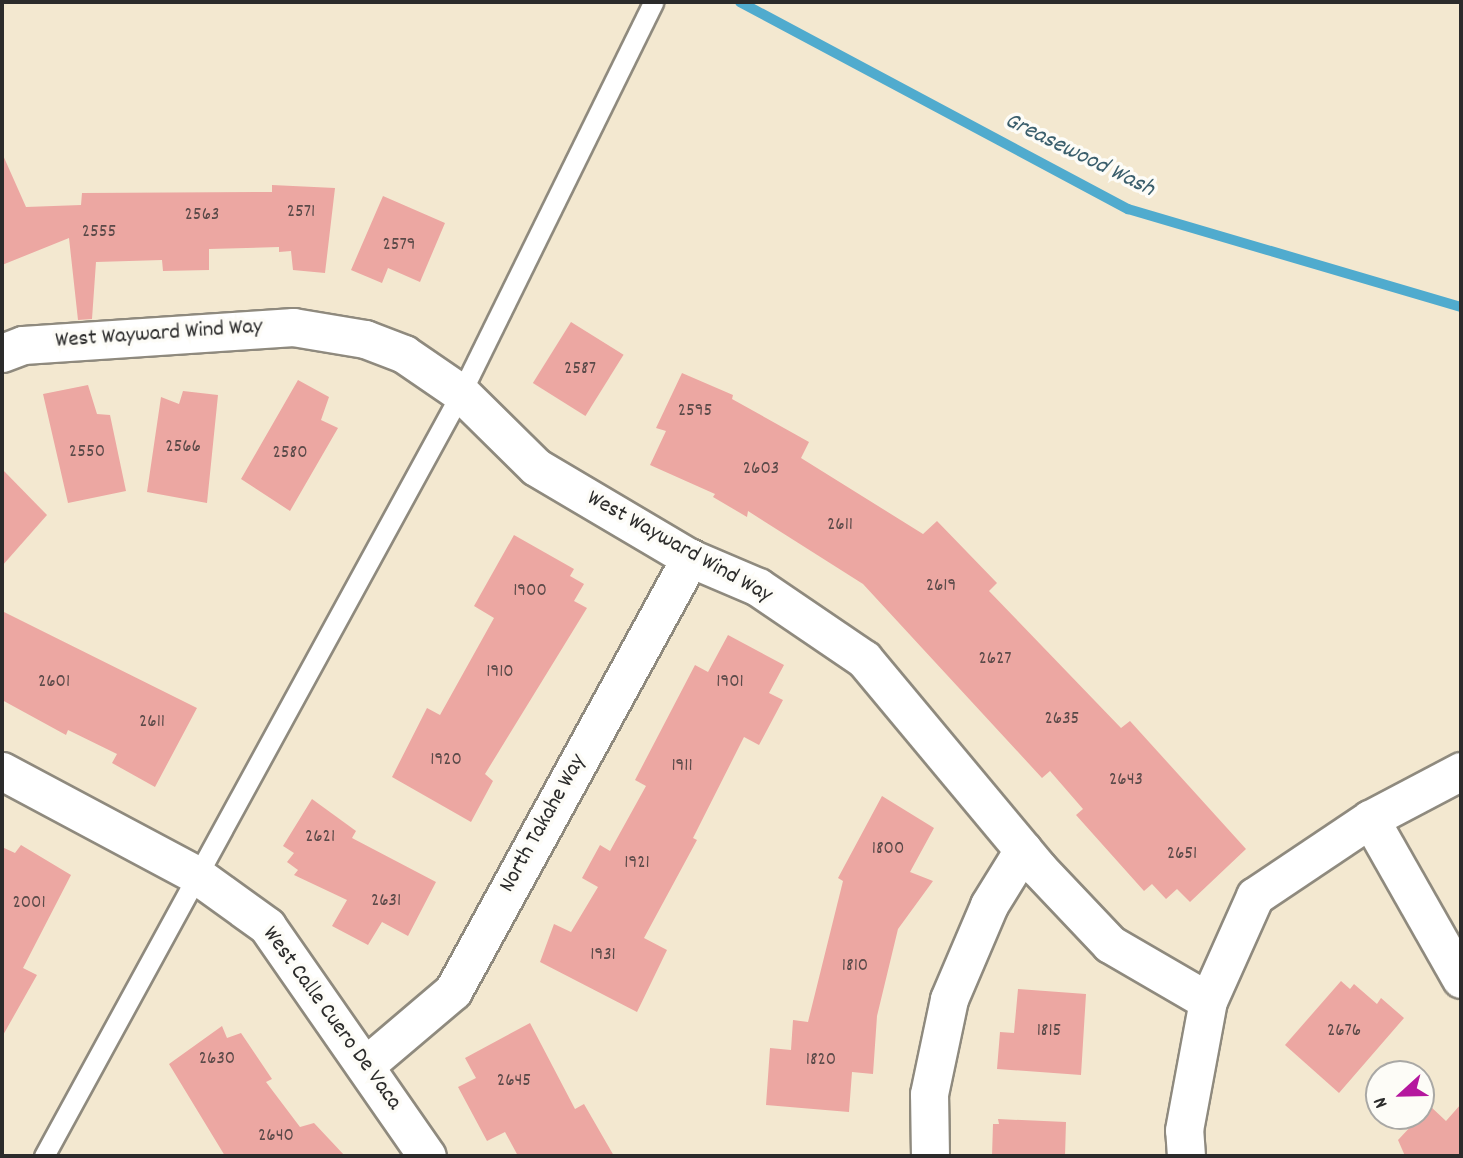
<!DOCTYPE html>
<style>
body{margin:0}
#map{position:relative;width:1463px;height:1158px;overflow:hidden;background:#f3e8d0;font-family:Dekko,sans-serif}
div>[style]{position:absolute}
.stream>*{height:10px;margin:-5px;padding:0 5px;transform-origin:5px;border-radius:5px;background:#50abce}
.building>*{inset:0;background:#eca7a2;transform-origin:0 0}
.roads{filter:drop-shadow(2px 0 #8f8a7e) drop-shadow(-2px 0 #8f8a7e) drop-shadow(0 2px #8f8a7e) drop-shadow(0 -2px #8f8a7e)}
.lane>*{height:19px;margin:-9.5px;padding:0 9.5px;transform-origin:9.5px;border-radius:9.5px;background:#fff}
.street>*{height:37px;margin:-18.5px;padding:0 18.5px;transform-origin:18.5px;border-radius:18.5px;background:#fff}
span{translate:-50% -50%;white-space:nowrap;text-align:center;line-height:1.15;-webkit-text-stroke:7px #fdfcf7;paint-order:stroke}
.number-label{font-size:19px;color:#5b4a49}
.number-label span{-webkit-text-stroke-width:0}
.street-label{font-size:23px;color:#2b2b2b}
.water-label{font-size:24px;color:#3a5e6c;font-style:italic}
.frame{position:absolute;inset:0;border:4px solid #2b2b2b;pointer-events:none}
.north{position:absolute;left:1365px;top:1060px;width:70px;height:70px;box-sizing:border-box;background:#fdfcf7;border:2px solid #a9a8a5;border-radius:50%;rotate:248deg;font-size:19px;font-weight:700;line-height:28px;text-align:center;color:#2b2b2b}
.north::after{content:'';display:block;margin:auto;width:24px;height:32px;background:#b5179e;clip-path:polygon(50% 0,100% 100%,50% 72%,0 100%)}
</style>
<div id="map">
<div class="stream">
<div style="left:740px;top:2px;width:440px;rotate:28.1deg"></div>
<div style="left:1128px;top:209px;width:347px;rotate:16.4deg"></div>
</div>
<div class="building">
<div style="clip-path:polygon(2px 153px,26px 207px,81px 205px,82px 193px,272px 192px,272px 185px,335px 188px,325px 273px,293px 270px,291px 251px,279px 252px,279px 247px,209px 249px,209px 270px,163px 271px,162px 260px,96px 262px,92px 319px,78px 320px,69px 238px,2px 265px)"></div>
<div style="clip-path:polygon(383px 196px,445px 223px,420px 282px,388px 268px,382px 283px,351px 270px)"></div>
<div style="left:571px;top:322px;width:62px;height:72px;rotate:32deg"></div>
<div style="clip-path:polygon(682px 373px,733px 395px,732px 399px,809px 442px,801px 458px,923px 534px,937px 521px,997px 583px,989px 591px,1121px 728px,1130px 721px,1246px 849px,1190px 902px,1177px 889px,1166px 899px,1152px 884px,1144px 891px,1076px 815px,1083px 809px,1050px 771px,1042px 778px,863px 584px,748px 511px,747px 517px,713px 497px,715px 494px,650px 465px,666px 431px,656px 428px)"></div>
<div style="clip-path:polygon(298px 380px,329px 397px,321px 420px,338px 428px,290px 511px,241px 479px)"></div>
<div style="clip-path:polygon(88px 385px,97px 414px,110px 415px,126px 491px,68px 503px,43px 394px)"></div>
<div style="clip-path:polygon(183px 391px,218px 395px,207px 503px,147px 492px,161px 397px,179px 404px)"></div>
<div style="clip-path:polygon(2px 469px,47px 515px,2px 566px)"></div>
<div style="clip-path:polygon(514px 535px,574px 569px,570px 576px,584px 584px,574px 601px,587px 608px,485px 774px,493px 781px,471px 822px,392px 777px,427px 708px,440px 715px,494px 618px,474px 606px)"></div>
<div style="clip-path:polygon(2px 611px,197px 708px,155px 787px,112px 763px,117px 754px,68px 730px,66px 735px,2px 700px)"></div>
<div style="clip-path:polygon(728px 635px,784px 665px,769px 693px,783px 700px,759px 745px,744px 737px,693px 838px,697px 840px,644px 938px,667px 950px,637px 1012px,540px 962px,554px 924px,571px 932px,598px 887px,582px 878px,600px 845px,610px 851px,646px 786px,635px 780px,695px 665px,708px 672px)"></div>
<div style="clip-path:polygon(882px 796px,934px 828px,910px 872px,933px 881px,898px 929px,877px 1016px,873px 1074px,852px 1072px,849px 1112px,766px 1105px,770px 1048px,791px 1050px,793px 1020px,808px 1022px,843px 881px,838px 878px)"></div>
<div style="clip-path:polygon(312px 799px,356px 831px,352px 838px,436px 882px,408px 936px,382px 922px,368px 945px,332px 926px,347px 900px,294px 875px,298px 870px,287px 862px,294px 853px,283px 846px)"></div>
<div style="clip-path:polygon(21px 845px,71px 875px,23px 968px,37px 975px,2px 1037px,2px 847px,15px 853px)"></div>
<div style="clip-path:polygon(1341px 981px,1350px 989px,1354px 984px,1377px 1004px,1381px 998px,1404px 1018px,1339px 1093px,1285px 1045px)"></div>
<div style="clip-path:polygon(1018px 989px,1086px 994px,1081px 1075px,997px 1069px,1000px 1032px,1014px 1033px)"></div>
<div style="clip-path:polygon(530px 1023px,575px 1109px,584px 1104px,614px 1156px,518px 1156px,505px 1132px,487px 1141px,458px 1087px,476px 1078px,465px 1058px)"></div>
<div style="clip-path:polygon(222px 1026px,227px 1038px,241px 1033px,272px 1079px,266px 1082px,300px 1127px,314px 1123px,345px 1156px,225px 1156px,169px 1064px)"></div>
<div style="clip-path:polygon(1461px 1104px,1461px 1156px,1405px 1156px,1398px 1140px,1430px 1106px,1446px 1121px)"></div>
<div style="clip-path:polygon(998px 1119px,1066px 1122px,1065px 1156px,992px 1156px,993px 1124px,999px 1124px)"></div>
</div>
<div class="roads">
<div class="lane">
<div style="left:44px;top:1156px;width:870px;rotate:-61.34deg"></div>
<div style="left:461px;top:393px;width:436px;rotate:-63.8deg"></div>
</div>
<div class="street">
<div style="left:2px;top:353px;width:22px;rotate:-21deg"></div>
<div style="left:23px;top:345px;width:271px;rotate:-3.8deg"></div>
<div style="left:293px;top:327px;width:73px;rotate:9.5deg"></div>
<div style="left:365px;top:339px;width:42px;rotate:21deg"></div>
<div style="left:404px;top:354px;width:69px;rotate:34.4deg"></div>
<div style="left:461px;top:393px;width:105px;rotate:44.6deg"></div>
<div style="left:536px;top:467px;width:179px;rotate:30.6deg"></div>
<div style="left:690px;top:558px;width:74px;rotate:23.1deg"></div>
<div style="left:758px;top:587px;width:128px;rotate:34.2deg"></div>
<div style="left:864px;top:659px;width:272px;rotate:50.2deg"></div>
<div style="left:1038px;top:868px;width:105px;rotate:46.5deg"></div>
<div style="left:1110px;top:944px;width:113px;rotate:30.2deg"></div>
<div style="left:2px;top:771px;width:219px;rotate:28.1deg"></div>
<div style="left:195px;top:874px;width:89px;rotate:35.8deg"></div>
<div style="left:267px;top:926px;width:280px;rotate:55.2deg"></div>
<div style="left:1370px;top:819px;width:184px;rotate:60.4deg"></div>
<div style="left:367px;top:1064px;width:113px;rotate:-40.3deg"></div>
<div style="left:453px;top:991px;width:494px;rotate:-61.3deg"></div>
<div style="left:930px;top:1156px;width:62px;rotate:-90.9deg"></div>
<div style="left:929px;top:1094px;width:97px;rotate:-78.1deg"></div>
<div style="left:949px;top:999px;width:102px;rotate:-66.9deg"></div>
<div style="left:989px;top:905px;width:65px;rotate:-58.3deg"></div>
<div style="left:1186px;top:1156px;width:26px;rotate:-94deg"></div>
<div style="left:1184px;top:1130px;width:131px;rotate:-79.5deg"></div>
<div style="left:1208px;top:1001px;width:115px;rotate:-65.9deg"></div>
<div style="left:1255px;top:896px;width:138px;rotate:-33.8deg"></div>
<div style="left:1370px;top:819px;width:103px;rotate:-27.8deg"></div>
</div>
</div>
<div class="number-label">
<span style="left:301px;top:213px">2571</span>
<span style="left:202px;top:216px">2563</span>
<span style="left:99px;top:233px">2555</span>
<span style="left:399px;top:246px">2579</span>
<span style="left:580px;top:370px">2587</span>
<span style="left:695px;top:412px">2595</span>
<span style="left:183px;top:448px">2566</span>
<span style="left:87px;top:453px">2550</span>
<span style="left:290px;top:454px">2580</span>
<span style="left:761px;top:470px">2603</span>
<span style="left:840px;top:526px">2611</span>
<span style="left:941px;top:587px">2619</span>
<span style="left:530px;top:592px">1900</span>
<span style="left:995px;top:660px">2627</span>
<span style="left:500px;top:673px">1910</span>
<span style="left:54px;top:683px">2601</span>
<span style="left:730px;top:683px">1901</span>
<span style="left:1062px;top:720px">2635</span>
<span style="left:152px;top:723px">2611</span>
<span style="left:446px;top:761px">1920</span>
<span style="left:682px;top:767px">1911</span>
<span style="left:1126px;top:781px">2643</span>
<span style="left:320px;top:838px">2621</span>
<span style="left:888px;top:850px">1800</span>
<span style="left:1182px;top:855px">2651</span>
<span style="left:637px;top:864px">1921</span>
<span style="left:386px;top:902px">2631</span>
<span style="left:29px;top:904px">2001</span>
<span style="left:603px;top:956px">1931</span>
<span style="left:855px;top:967px">1810</span>
<span style="left:1049px;top:1032px">1815</span>
<span style="left:1344px;top:1032px">2676</span>
<span style="left:217px;top:1060px">2630</span>
<span style="left:821px;top:1061px">1820</span>
<span style="left:514px;top:1082px">2645</span>
<span style="left:276px;top:1137px">2640</span>
</div>
<div class="street-label">
<span style="left:159px;top:335px;rotate:-4deg">West Wayward Wind Way</span>
<span style="left:679px;top:548px;rotate:29deg">West Wayward Wind Way</span>
<span style="left:544px;top:824px;rotate:-61deg">North Takahe Way</span>
<span style="left:331px;top:1019px;rotate:54deg">West Calle Cuero De Vaca</span>
</div>
<div class="water-label">
<span style="left:1079px;top:156px;rotate:26deg">Greasewood Wash</span>
</div>
<div class="frame"></div>
<div class="north">N</div>
</div>
